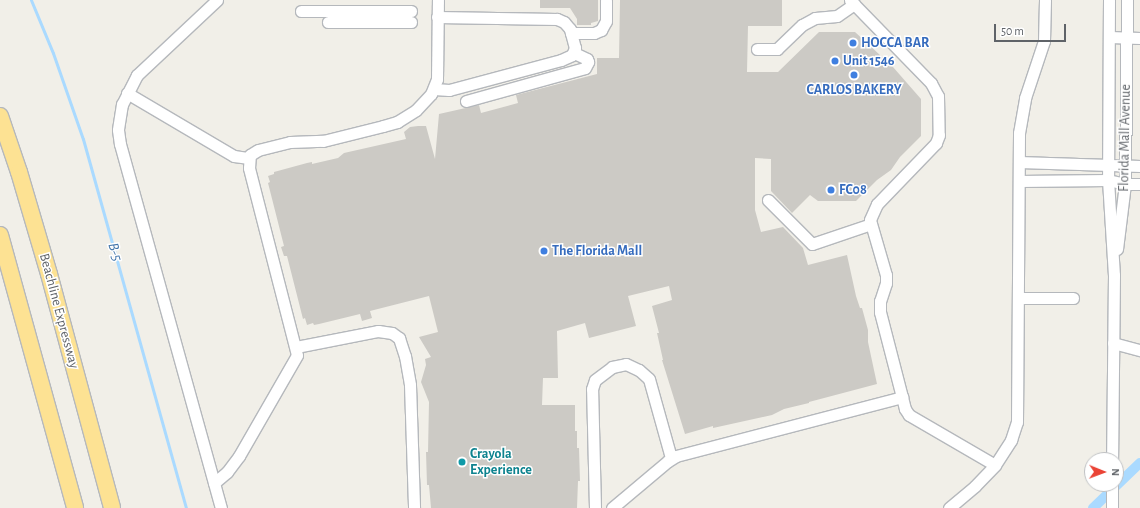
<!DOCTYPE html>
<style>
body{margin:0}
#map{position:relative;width:1140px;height:508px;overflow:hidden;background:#f1efe8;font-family:"Alegreya Sans",sans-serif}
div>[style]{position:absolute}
.stream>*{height:3px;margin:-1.5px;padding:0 1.5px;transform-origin:1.5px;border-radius:1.5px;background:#aadaff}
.canal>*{height:10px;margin:-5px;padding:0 5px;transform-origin:5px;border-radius:5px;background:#aadaff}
.building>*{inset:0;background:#cccac5}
.roads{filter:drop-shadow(1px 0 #b5b8bc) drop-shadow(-1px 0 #b5b8bc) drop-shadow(0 1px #b5b8bc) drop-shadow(0 -1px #b5b8bc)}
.minor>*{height:11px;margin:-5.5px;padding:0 5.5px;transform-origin:5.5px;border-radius:5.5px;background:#fff}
.highway>*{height:16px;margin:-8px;padding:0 8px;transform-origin:8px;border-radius:8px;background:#fde293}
.dots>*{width:11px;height:11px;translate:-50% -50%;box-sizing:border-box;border:2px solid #fff;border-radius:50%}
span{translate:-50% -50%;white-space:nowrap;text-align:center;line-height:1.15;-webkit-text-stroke:3px #fff;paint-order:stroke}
.shop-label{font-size:14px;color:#366cbe;font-weight:700}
.left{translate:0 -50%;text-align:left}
.street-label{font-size:14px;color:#5f6368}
.culture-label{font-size:14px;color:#0d838f;font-weight:700}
.water-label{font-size:15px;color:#4174aa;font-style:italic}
.north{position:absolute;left:1084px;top:452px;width:40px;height:40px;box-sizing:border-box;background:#fff;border:1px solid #bfc1c3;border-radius:50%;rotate:91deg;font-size:11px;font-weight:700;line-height:16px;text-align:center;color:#5f6368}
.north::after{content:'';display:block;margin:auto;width:14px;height:18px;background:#ea4335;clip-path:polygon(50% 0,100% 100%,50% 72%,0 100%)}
.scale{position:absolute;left:994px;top:24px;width:72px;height:18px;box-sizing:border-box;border:2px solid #5f6368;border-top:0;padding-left:5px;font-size:12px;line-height:14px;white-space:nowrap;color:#5f6368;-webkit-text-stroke:3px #fff;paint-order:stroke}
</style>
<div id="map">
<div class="stream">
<div style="left:31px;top:0;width:57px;rotate:67.5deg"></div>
<div style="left:53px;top:53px;width:91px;rotate:70.8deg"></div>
<div style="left:83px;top:139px;width:383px;rotate:74.4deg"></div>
</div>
<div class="canal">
<div style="left:1093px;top:508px;width:65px;rotate:-43.8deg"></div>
</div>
<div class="building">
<div style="clip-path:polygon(540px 0,598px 0,598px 21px,591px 23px,591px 25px,577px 25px,577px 19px,570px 8px,540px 8px)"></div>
<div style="clip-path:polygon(620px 0,782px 0,782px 26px,748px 26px,747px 72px,778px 72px,819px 32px,855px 32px,893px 67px,921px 99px,921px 136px,900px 157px,891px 170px,877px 180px,856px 201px,818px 201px,810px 195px,792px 213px,771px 191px,771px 159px,755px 158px,755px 210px,761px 232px,783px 227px,803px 248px,808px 265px,847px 255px,856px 296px,860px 308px,862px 308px,868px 330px,868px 342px,877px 384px,809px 402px,809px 403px,784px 409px,772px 415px,713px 428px,713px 426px,685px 434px,662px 360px,663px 360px,657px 333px,659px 333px,652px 306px,672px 300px,669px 286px,628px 296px,636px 326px,589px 338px,585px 323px,557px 331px,558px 378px,543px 378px,542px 405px,575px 405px,575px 431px,577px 431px,577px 448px,579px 448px,580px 481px,578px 481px,577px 508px,431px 508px,429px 485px,427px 485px,426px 452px,428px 452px,429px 402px,421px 382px,426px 365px,425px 359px,431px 357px,419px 337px,438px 332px,429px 296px,370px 311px,372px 318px,362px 321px,360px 314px,319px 324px,314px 325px,313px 323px,307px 325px,305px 318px,303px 319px,287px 256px,284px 256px,281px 247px,284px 246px,268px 183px,270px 182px,268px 176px,274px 174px,274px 172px,307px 163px,312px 162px,312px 164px,338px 158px,344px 153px,406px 139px,404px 132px,410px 127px,418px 126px,426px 126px,435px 159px,439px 114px,479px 105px,481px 113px,518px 103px,516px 95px,597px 74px,597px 58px,619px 58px)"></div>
</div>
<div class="roads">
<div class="minor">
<div style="left:217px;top:0;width:110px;rotate:136.8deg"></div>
<div style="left:137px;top:75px;width:33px;rotate:117deg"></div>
<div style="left:122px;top:104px;width:26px;rotate:99deg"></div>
<div style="left:118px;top:130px;width:14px;rotate:82deg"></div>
<div style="left:120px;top:144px;width:378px;rotate:74.5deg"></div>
<div style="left:850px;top:0;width:116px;rotate:45.7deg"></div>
<div style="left:931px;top:83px;width:15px;rotate:62deg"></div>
<div style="left:938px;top:96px;width:39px;rotate:89deg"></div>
<div style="left:939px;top:135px;width:9px;rotate:111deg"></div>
<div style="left:936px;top:143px;width:85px;rotate:134deg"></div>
<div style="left:877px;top:204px;width:17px;rotate:114deg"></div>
<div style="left:870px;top:220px;width:57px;rotate:73.8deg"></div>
<div style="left:886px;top:275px;width:8px;rotate:90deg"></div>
<div style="left:886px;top:283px;width:19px;rotate:108deg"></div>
<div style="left:880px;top:301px;width:11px;rotate:90deg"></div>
<div style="left:880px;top:312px;width:88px;rotate:75.5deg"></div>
<div style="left:1109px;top:0;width:180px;rotate:90.3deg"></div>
<div style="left:1108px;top:180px;width:95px;rotate:86.4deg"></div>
<div style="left:1114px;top:275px;width:185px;rotate:90.6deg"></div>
<div style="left:301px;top:11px;width:110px"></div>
<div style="left:328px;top:22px;width:83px"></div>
<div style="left:571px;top:33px;width:23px"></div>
<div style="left:594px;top:33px;width:8px;rotate:-23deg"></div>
<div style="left:601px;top:30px;width:10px;rotate:-61deg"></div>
<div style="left:606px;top:21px;width:21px;rotate:-90deg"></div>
<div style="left:1109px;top:37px;width:31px;rotate:2deg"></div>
<div style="left:757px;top:49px;width:20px"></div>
<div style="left:777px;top:49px;width:35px;rotate:-44deg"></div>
<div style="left:802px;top:25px;width:15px;rotate:-28deg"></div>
<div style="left:815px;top:18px;width:22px;rotate:-5deg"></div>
<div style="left:837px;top:16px;width:21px;rotate:-35deg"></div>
<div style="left:434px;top:89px;width:15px;rotate:4deg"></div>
<div style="left:449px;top:90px;width:116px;rotate:-15deg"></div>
<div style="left:561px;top:60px;width:12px;rotate:-24deg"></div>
<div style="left:572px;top:55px;width:8px;rotate:-67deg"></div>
<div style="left:575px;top:48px;width:20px;rotate:-105deg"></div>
<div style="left:570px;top:29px;width:9px;rotate:-131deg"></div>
<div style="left:564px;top:22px;width:8px;rotate:-157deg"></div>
<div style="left:557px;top:19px;width:120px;rotate:-179deg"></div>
<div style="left:127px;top:93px;width:124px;rotate:30.5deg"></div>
<div style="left:234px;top:156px;width:15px;rotate:8deg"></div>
<div style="left:466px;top:101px;width:123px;rotate:-15.5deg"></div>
<div style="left:585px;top:68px;width:7px;rotate:-63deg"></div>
<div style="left:588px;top:62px;width:3px;rotate:-108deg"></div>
<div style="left:587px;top:59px;width:14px;rotate:-155deg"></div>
<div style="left:1019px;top:162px;width:121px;rotate:1.9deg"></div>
<div style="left:1019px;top:181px;width:89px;rotate:-0.6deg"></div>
<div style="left:1108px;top:180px;width:17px;rotate:13deg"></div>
<div style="left:1125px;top:184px;width:15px"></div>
<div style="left:768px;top:200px;width:62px;rotate:45deg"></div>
<div style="left:812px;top:244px;width:62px;rotate:-18.7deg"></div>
<div style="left:1117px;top:249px;width:65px;rotate:-83deg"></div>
<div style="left:1125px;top:184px;width:184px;rotate:-89.4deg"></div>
<div style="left:1018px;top:298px;width:55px"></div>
<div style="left:1113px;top:343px;width:28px;rotate:15deg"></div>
<div style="left:296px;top:347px;width:84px;rotate:-11deg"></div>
<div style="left:378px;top:331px;width:14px;rotate:8deg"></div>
<div style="left:392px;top:333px;width:9px;rotate:36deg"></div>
<div style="left:399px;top:338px;width:19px;rotate:72deg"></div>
<div style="left:405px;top:356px;width:29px;rotate:80deg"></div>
<div style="left:410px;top:385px;width:123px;rotate:88.1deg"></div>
<div style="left:214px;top:483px;width:17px;rotate:-40deg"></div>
<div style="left:227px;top:472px;width:20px;rotate:-53deg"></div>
<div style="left:239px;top:456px;width:116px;rotate:-60.1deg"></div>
<div style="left:297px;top:355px;width:193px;rotate:-104.4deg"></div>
<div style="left:249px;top:168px;width:13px;rotate:-86deg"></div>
<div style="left:250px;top:155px;width:9px;rotate:-32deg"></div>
<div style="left:258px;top:150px;width:33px;rotate:-14deg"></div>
<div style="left:290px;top:142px;width:33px;rotate:-2deg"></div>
<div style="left:323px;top:141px;width:62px;rotate:-14deg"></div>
<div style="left:383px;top:126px;width:15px;rotate:-16deg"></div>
<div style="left:397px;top:122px;width:22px;rotate:-32deg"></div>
<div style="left:416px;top:110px;width:22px;rotate:-47deg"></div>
<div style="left:431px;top:94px;width:16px;rotate:-68deg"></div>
<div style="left:437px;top:79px;width:79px;rotate:-89.3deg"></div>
<div style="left:595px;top:508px;width:119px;rotate:-91.4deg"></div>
<div style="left:592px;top:389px;width:9px;rotate:-72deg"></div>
<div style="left:595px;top:380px;width:21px;rotate:-37deg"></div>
<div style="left:612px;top:367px;width:14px;rotate:-12deg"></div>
<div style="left:626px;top:364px;width:14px;rotate:25deg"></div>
<div style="left:639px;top:370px;width:13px;rotate:42deg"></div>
<div style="left:649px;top:379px;width:82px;rotate:74.4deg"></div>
<div style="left:612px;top:508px;width:73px;rotate:-40deg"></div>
<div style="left:668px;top:461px;width:9px;rotate:-32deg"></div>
<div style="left:676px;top:456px;width:234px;rotate:-14.6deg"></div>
<div style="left:902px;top:397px;width:12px;rotate:76deg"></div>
<div style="left:905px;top:409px;width:7px;rotate:56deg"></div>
<div style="left:909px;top:415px;width:99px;rotate:30.2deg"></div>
<div style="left:949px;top:508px;width:34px;rotate:-40deg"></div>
<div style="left:975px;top:486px;width:29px;rotate:-46deg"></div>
<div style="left:995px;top:465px;width:30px;rotate:-57deg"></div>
<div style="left:1011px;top:440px;width:19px;rotate:-72deg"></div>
<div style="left:1017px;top:422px;width:289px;rotate:-89.6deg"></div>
<div style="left:1019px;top:133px;width:36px;rotate:-80deg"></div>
<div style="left:1025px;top:98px;width:60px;rotate:-71.6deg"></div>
<div style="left:1044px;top:41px;width:41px;rotate:-88.6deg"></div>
<div style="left:1112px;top:508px;width:24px;rotate:-90deg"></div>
</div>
<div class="highway">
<div style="left:0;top:116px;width:59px;rotate:71.3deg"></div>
<div style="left:19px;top:172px;width:106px;rotate:73.6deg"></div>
<div style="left:49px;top:274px;width:242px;rotate:74.9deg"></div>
<div style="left:0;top:235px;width:283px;rotate:74.6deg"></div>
</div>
</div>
<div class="dots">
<div style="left:853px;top:43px;background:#3f7fe0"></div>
<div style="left:835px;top:61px;background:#3f7fe0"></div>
<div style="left:854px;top:75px;background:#3f7fe0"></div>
<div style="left:831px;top:190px;background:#3f7fe0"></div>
<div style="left:544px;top:251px;background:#3f7fe0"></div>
<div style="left:462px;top:462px;background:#0f9aa8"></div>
</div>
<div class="shop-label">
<span class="left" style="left:861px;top:43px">HOCCA BAR</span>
<span class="left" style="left:843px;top:61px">Unit 1546</span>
<span style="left:854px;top:90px">CARLOS BAKERY</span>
<span class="left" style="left:839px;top:190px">FC08</span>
<span class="left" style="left:552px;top:251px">The Florida Mall</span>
</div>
<div class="street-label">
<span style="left:1125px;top:138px;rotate:-89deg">Florida Mall Avenue</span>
<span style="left:59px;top:311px;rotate:75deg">Beachline Expressway</span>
</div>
<div class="culture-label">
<span class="left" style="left:470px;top:462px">Crayola<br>Experience</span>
</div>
<div class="water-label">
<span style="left:115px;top:252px;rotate:74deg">B-5</span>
</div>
<div class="north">N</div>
<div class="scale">50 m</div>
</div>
